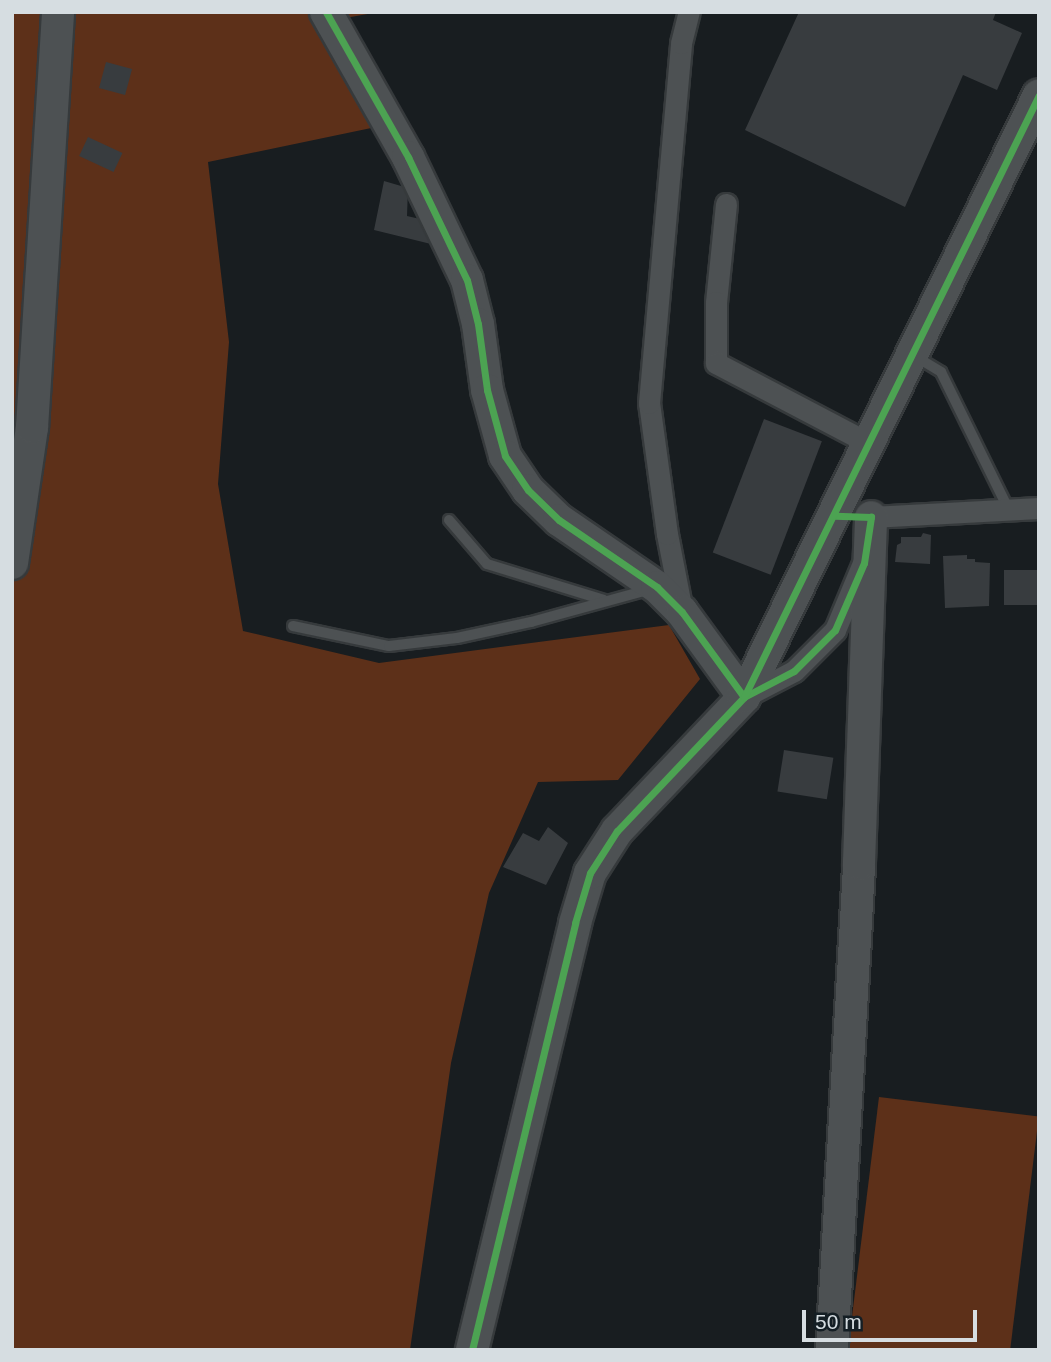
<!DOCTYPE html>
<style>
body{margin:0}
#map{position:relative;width:1051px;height:1362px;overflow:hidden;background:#181d20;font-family:Arial,sans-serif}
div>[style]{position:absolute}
.green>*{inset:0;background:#5d3019;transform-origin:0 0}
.building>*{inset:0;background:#383c3f;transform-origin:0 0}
.roads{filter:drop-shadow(2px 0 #363a3c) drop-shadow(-2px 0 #363a3c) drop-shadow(0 2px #363a3c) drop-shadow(0 -2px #363a3c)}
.lane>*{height:10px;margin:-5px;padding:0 5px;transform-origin:5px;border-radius:5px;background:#4d5153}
.street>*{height:21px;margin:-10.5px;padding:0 10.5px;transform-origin:10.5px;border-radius:10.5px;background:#4d5153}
.secondary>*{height:32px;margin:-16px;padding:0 16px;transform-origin:16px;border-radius:16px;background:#4d5153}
.cycleway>*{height:7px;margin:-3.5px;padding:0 3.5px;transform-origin:3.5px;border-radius:3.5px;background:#4ca352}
span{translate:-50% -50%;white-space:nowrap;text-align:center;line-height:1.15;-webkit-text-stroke:5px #141e24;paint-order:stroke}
.frame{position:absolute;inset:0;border:14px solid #d6dde1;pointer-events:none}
.scale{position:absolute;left:802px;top:1310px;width:175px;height:32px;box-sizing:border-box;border:4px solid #d6dde1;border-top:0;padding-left:9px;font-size:21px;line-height:24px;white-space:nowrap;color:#d6dde1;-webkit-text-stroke:5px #141e24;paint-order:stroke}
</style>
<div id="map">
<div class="green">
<div style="clip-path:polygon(12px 12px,379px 12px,345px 18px,376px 127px,208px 162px,229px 342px,218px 484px,243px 631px,379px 663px,669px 625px,700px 679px,618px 780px,538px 782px,489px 893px,451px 1063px,410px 1350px,12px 1350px)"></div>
<div style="left:879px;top:1097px;width:161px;height:253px;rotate:7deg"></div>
</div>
<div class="building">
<div style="clip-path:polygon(799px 12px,996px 12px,993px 20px,1022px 33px,997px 90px,963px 75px,905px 207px,745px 130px)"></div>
<div style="left:106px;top:62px;width:27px;height:27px;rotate:15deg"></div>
<div style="left:88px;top:137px;width:38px;height:21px;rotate:25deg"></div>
<div style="clip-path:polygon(384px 181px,408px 188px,407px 216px,420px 219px,431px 244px,374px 230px)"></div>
<div style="left:764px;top:419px;width:62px;height:143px;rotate:21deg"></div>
<div style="clip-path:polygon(923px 533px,931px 535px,930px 564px,895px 562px,897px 545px,901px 543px,901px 537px,921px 537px)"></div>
<div style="clip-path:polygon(967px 555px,967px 559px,975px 559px,975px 562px,990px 563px,989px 606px,945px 608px,943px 556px)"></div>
<div style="left:1004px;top:570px;width:35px;height:35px"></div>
<div style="left:784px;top:750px;width:50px;height:42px;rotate:9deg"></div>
<div style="clip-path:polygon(548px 827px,568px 843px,546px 885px,503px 867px,523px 833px,539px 841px)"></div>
</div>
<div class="roads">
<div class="lane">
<div style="left:913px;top:355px;width:33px;rotate:31deg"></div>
<div style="left:941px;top:372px;width:154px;rotate:63.8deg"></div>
<div style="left:449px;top:520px;width:58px;rotate:49.2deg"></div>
<div style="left:487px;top:564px;width:122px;rotate:17.1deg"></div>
<div style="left:293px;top:626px;width:98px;rotate:11.8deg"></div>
<div style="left:389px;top:646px;width:68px;rotate:-6.7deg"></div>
<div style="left:457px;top:638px;width:76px;rotate:-12.2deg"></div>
<div style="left:531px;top:622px;width:124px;rotate:-15.4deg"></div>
</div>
<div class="street">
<div style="left:726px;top:204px;width:99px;rotate:95.8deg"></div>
<div style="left:716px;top:302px;width:61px;rotate:90deg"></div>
<div style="left:716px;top:363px;width:174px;rotate:27.7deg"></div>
<div style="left:871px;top:517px;width:168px;rotate:-3.1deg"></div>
<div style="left:682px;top:611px;width:78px;rotate:-101deg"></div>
<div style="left:667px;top:534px;width:132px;rotate:-97.8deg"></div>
<div style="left:649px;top:403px;width:361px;rotate:-84.9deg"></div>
<div style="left:681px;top:43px;width:32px;rotate:-76deg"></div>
<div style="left:744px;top:697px;width:56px;rotate:-27.5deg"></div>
<div style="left:794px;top:671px;width:58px;rotate:-45deg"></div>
<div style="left:835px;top:630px;width:73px;rotate:-67.3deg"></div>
</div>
<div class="secondary">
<div style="left:326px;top:12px;width:167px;rotate:60.5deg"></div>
<div style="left:408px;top:157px;width:136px;rotate:64.4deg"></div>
<div style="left:467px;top:280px;width:45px;rotate:76deg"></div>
<div style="left:478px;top:324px;width:67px;rotate:82.2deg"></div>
<div style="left:487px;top:390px;width:68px;rotate:74.7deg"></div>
<div style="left:505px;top:456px;width:41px;rotate:55.9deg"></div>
<div style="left:528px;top:490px;width:43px;rotate:44.1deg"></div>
<div style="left:559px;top:520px;width:119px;rotate:34.4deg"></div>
<div style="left:657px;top:587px;width:35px;rotate:45deg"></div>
<div style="left:682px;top:612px;width:105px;rotate:53.9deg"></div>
<div style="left:12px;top:563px;width:137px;rotate:-81.6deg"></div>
<div style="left:32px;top:427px;width:416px;rotate:-86.4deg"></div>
<div style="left:472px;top:1350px;width:439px;rotate:-76.4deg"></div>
<div style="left:575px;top:923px;width:52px;rotate:-73.3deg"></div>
<div style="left:590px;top:873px;width:50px;rotate:-57.3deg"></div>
<div style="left:617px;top:831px;width:185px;rotate:-46.5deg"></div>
<div style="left:744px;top:697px;width:670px;rotate:-63.89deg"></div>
<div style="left:832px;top:1350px;width:488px;rotate:-86.8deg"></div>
<div style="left:859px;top:863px;width:346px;rotate:-88deg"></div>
</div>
</div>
<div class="cycleway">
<div style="left:326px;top:12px;width:167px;rotate:60.5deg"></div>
<div style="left:408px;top:157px;width:136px;rotate:64.4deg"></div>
<div style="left:467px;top:280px;width:45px;rotate:76deg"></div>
<div style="left:478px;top:324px;width:67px;rotate:82.2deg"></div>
<div style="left:487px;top:390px;width:68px;rotate:74.7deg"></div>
<div style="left:505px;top:456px;width:41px;rotate:55.9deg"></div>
<div style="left:528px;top:490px;width:43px;rotate:44.1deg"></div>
<div style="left:559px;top:520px;width:119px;rotate:34.4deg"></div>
<div style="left:657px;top:587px;width:35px;rotate:45deg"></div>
<div style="left:682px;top:612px;width:105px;rotate:53.9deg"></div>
<div style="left:744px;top:697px;width:56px;rotate:-27.5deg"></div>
<div style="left:794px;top:671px;width:58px;rotate:-45deg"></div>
<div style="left:835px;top:630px;width:73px;rotate:-66.6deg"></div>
<div style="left:864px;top:563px;width:47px;rotate:-81.3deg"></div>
<div style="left:871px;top:517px;width:36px;rotate:-178deg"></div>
<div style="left:472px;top:1350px;width:439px;rotate:-76.4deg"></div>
<div style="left:575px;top:923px;width:52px;rotate:-73.3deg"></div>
<div style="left:590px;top:873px;width:50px;rotate:-57.3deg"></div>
<div style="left:617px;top:831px;width:185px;rotate:-46.5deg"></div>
<div style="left:744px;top:697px;width:670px;rotate:-63.89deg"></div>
</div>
<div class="frame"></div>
<div class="scale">50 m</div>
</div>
